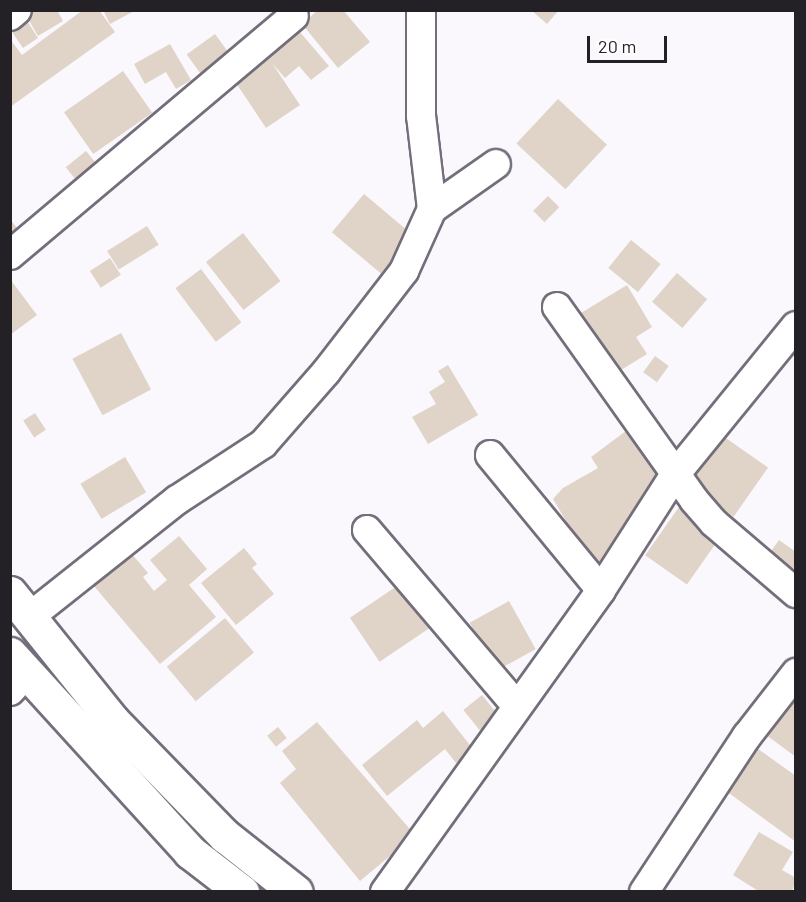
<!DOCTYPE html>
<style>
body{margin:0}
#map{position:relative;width:806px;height:902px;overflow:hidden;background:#faf7fd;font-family:Barlow,sans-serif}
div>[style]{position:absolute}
.building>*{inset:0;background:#dfd4c7;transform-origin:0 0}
.roads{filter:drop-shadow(2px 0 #746e7b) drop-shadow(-2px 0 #746e7b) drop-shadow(0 2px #746e7b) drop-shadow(0 -2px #746e7b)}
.minor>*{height:28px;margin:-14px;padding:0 14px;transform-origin:14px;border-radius:14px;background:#fff}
.major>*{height:33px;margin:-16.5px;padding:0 16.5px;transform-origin:16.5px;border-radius:16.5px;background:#fff}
span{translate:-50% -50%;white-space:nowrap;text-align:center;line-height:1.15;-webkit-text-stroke:6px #fff;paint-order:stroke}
.frame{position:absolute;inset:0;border:12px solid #232126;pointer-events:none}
.scale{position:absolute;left:587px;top:36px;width:80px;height:27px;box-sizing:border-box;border:3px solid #232126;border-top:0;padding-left:8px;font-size:18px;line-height:21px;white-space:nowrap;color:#232126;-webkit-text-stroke:4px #fff;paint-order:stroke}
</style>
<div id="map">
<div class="building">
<div style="clip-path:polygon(20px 10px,38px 38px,23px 48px,10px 29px)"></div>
<div style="clip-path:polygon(23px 10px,57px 10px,63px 21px,38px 36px)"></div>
<div style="clip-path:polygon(83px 10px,99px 10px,115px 32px,10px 107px,10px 39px,22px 55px)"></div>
<div style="clip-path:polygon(103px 10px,136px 10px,110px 24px)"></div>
<div style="clip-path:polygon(318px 10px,343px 10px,370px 42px,338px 68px,302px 24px)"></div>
<div style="clip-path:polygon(531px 10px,559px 10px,547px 24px)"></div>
<div style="clip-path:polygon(299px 31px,329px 66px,311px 80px,299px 66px,285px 78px,272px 63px,300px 105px,266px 128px,232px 77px,268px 57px)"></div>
<div style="left:215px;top:34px;width:26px;height:35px;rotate:54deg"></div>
<div style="clip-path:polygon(170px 44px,191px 80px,176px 89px,166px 72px,145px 84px,134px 64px)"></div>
<div style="left:123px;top:71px;width:51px;height:72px;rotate:55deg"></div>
<div style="left:558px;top:99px;width:67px;height:61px;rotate:43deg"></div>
<div style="left:86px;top:151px;width:21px;height:26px;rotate:51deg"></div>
<div style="left:364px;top:194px;width:64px;height:50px;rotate:40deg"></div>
<div style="left:548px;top:196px;width:16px;height:21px;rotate:45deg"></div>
<div style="clip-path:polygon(10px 219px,21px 233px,10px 241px)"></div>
<div style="left:147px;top:226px;width:22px;height:47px;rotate:58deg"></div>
<div style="left:243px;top:233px;width:61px;height:47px;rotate:52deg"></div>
<div style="left:631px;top:240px;width:38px;height:36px;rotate:39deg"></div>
<div style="left:110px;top:258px;width:20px;height:24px;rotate:57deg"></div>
<div style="left:201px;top:269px;width:67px;height:32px;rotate:53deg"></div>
<div style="left:677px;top:273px;width:40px;height:38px;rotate:41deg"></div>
<div style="clip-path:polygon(10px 279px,37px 315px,10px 335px)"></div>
<div style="clip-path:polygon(627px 285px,652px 327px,636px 337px,647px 354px,613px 375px,576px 316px)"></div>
<div style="left:121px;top:333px;width:64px;height:55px;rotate:62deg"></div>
<div style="left:655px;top:356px;width:17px;height:20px;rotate:36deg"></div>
<div style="clip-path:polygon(448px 365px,478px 415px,428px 444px,412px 417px,436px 404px,429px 392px,445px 382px,438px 371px)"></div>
<div style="left:35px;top:413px;width:20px;height:14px;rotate:57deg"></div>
<div style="clip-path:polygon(626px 431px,645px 448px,663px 479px,632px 513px,639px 526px,601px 567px,588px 558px,553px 499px,563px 488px,598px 468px,591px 457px)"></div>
<div style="left:723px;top:436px;width:55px;height:60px;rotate:35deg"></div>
<div style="left:125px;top:457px;width:41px;height:52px;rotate:59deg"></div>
<div style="left:679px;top:507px;width:51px;height:59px;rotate:35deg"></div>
<div style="clip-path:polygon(179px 536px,207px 569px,189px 585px,216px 617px,160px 664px,88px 579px,126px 547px,148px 573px,143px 577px,154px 591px,167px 580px,150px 560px)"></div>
<div style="clip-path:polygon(779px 540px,796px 552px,796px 564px,788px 576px,765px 560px)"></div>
<div style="clip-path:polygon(244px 548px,257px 564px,252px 568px,274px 594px,236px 625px,201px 583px)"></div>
<div style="left:403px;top:582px;width:53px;height:64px;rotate:56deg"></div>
<div style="left:509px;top:601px;width:55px;height:45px;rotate:61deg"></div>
<div style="left:225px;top:618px;width:45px;height:76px;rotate:50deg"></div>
<div style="left:482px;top:695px;width:27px;height:24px;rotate:51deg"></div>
<div style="clip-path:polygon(789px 696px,796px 701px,796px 757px,762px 732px)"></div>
<div style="clip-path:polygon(443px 711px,473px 749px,456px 763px,445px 749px,387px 796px,362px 765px,417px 720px,423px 728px)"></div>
<div style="clip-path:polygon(317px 722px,415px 835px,360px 881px,280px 783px,296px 769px,282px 751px)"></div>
<div style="left:278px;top:727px;width:14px;height:14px;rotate:51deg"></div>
<div style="clip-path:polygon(754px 746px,796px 776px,796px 842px,722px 788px)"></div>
<div style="clip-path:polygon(759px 832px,793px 852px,782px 870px,796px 878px,792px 892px,760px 892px,733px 875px)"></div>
</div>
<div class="roads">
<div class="minor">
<div style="left:10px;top:16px;width:9px;rotate:-41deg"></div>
<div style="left:432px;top:209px;width:78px;rotate:-35.1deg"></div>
<div style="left:10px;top:255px;width:371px;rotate:-40.1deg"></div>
<div style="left:557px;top:307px;width:237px;rotate:54.6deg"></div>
<div style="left:694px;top:500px;width:30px;rotate:49deg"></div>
<div style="left:714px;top:523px;width:108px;rotate:40.5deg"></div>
<div style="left:490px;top:455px;width:175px;rotate:50.6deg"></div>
<div style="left:367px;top:530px;width:231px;rotate:49.6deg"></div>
<div style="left:28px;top:618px;width:190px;rotate:-38.4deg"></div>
<div style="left:177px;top:500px;width:103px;rotate:-33.1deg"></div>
<div style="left:263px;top:444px;width:96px;rotate:-48.8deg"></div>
<div style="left:326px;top:372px;width:128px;rotate:-52.3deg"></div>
<div style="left:404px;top:271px;width:68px;rotate:-65.7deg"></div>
<div style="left:432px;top:209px;width:94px;rotate:-96.7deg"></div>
<div style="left:421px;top:116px;width:106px;rotate:-90deg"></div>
<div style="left:10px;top:691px;width:4px;rotate:-45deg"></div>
<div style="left:385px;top:892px;width:371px;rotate:-54.4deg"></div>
<div style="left:601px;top:590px;width:135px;rotate:-57.4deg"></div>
<div style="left:674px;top:476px;width:193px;rotate:-50.9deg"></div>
<div style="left:644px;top:892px;width:187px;rotate:-56.6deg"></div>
<div style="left:747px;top:736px;width:80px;rotate:-52.1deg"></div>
</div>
<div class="major">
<div style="left:10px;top:593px;width:164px;rotate:51.2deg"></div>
<div style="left:113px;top:721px;width:161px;rotate:45.8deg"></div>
<div style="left:225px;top:836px;width:90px;rotate:38.3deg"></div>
<div style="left:10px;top:654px;width:268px;rotate:47.7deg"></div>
<div style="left:190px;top:852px;width:66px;rotate:37.6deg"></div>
</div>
</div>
<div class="frame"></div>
<div class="scale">20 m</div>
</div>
